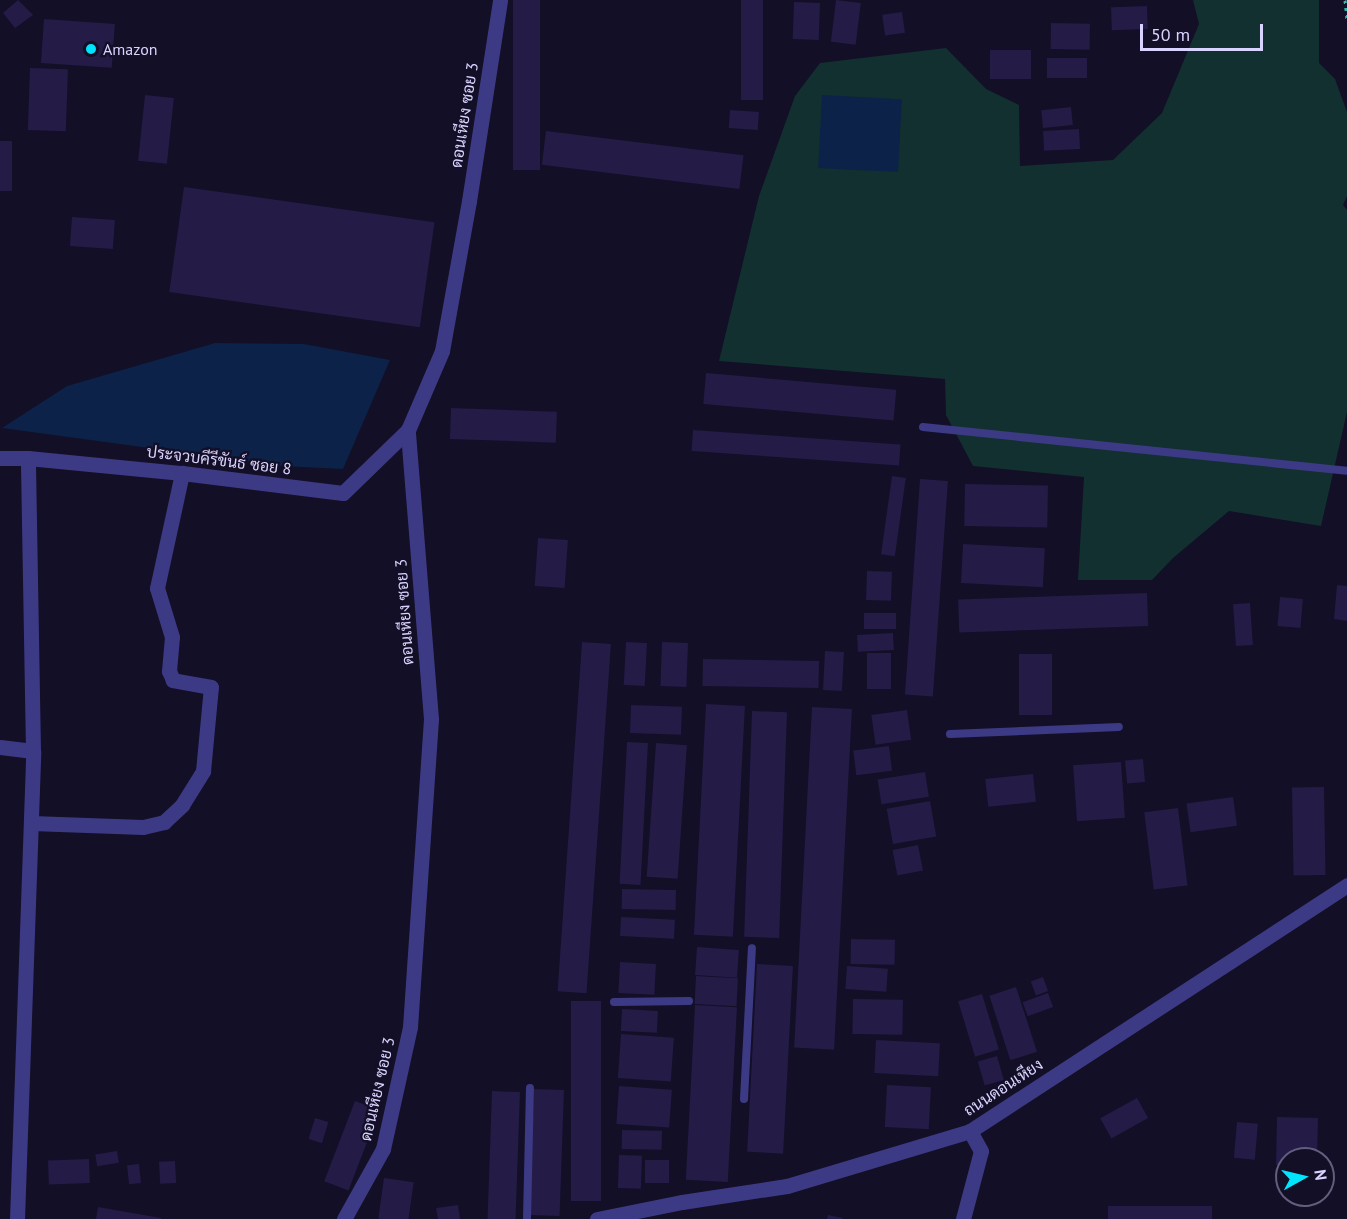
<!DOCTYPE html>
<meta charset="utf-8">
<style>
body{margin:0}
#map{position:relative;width:1347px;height:1219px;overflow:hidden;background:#130f26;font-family:"PT Sans",Sarabun,sans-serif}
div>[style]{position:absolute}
.green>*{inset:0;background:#12302f}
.water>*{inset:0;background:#0c2248;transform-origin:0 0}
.building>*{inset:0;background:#241b47;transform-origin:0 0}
.path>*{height:3px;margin-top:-1.5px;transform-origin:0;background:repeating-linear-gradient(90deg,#2fb8b0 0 3px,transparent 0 7.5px)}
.lane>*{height:8px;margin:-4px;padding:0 4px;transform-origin:4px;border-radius:4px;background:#3d3a85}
.street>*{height:15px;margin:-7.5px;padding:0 7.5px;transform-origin:7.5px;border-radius:7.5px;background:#3d3a85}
.dots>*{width:16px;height:16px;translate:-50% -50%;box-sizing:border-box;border:3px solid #130f26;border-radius:50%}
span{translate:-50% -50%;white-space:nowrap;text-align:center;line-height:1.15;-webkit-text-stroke:4.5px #130f26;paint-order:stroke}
.poi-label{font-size:16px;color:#d9d4ff}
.left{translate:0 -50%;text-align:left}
.street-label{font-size:16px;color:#d9d4ff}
.north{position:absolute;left:1275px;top:1147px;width:60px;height:60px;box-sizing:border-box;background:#130f26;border:2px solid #625e7d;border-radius:50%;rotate:82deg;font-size:16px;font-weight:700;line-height:24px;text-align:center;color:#d9d4ff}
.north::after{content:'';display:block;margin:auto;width:21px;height:27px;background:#00e5ff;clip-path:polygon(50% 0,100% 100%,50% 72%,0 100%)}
.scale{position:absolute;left:1140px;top:24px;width:123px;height:27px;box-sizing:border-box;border:3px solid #d9d4ff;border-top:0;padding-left:8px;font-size:18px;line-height:21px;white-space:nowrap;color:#d9d4ff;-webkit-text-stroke:4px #130f26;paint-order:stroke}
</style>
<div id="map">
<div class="green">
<div style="clip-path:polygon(1193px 0,1319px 0,1319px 63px,1335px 79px,1347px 112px,1347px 196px,1343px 205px,1347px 210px,1347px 412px,1321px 526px,1229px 511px,1173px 558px,1152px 580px,1078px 580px,1084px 477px,973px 466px,946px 415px,945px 379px,719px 361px,759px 196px,795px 96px,820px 63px,946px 48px,986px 89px,1019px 105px,1020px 166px,1113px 160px,1162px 113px,1199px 24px)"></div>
</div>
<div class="water">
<div style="left:822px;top:95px;width:80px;height:73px;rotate:3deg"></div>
<div style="clip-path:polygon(215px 343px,304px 344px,390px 360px,343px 469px,282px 466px,2px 428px,67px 386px)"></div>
</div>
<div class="building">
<div style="clip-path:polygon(18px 0,33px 15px,15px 28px,3px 13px)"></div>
<div style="left:513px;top:0;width:27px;height:170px"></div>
<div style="left:741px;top:0;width:22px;height:100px"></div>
<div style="left:836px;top:0;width:25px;height:42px;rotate:7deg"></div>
<div style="left:794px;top:2px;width:26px;height:37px;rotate:2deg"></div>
<div style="left:1147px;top:6px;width:23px;height:36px;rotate:88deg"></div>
<div style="left:902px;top:12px;width:21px;height:20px;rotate:82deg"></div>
<div style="left:44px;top:19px;width:71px;height:44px;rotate:4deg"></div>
<div style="left:1051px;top:23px;width:39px;height:26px;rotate:1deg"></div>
<div style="left:990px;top:50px;width:41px;height:29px"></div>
<div style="left:1047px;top:58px;width:40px;height:20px"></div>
<div style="left:30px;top:68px;width:38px;height:62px;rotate:2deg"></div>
<div style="left:145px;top:95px;width:29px;height:66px;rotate:6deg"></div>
<div style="left:1071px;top:107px;width:18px;height:30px;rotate:84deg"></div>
<div style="left:730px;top:110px;width:29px;height:18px;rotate:4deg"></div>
<div style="left:1079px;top:129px;width:20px;height:36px;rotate:87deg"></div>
<div style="left:546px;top:131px;width:199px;height:34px;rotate:7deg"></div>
<div style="left:0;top:141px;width:12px;height:50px"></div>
<div style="left:184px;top:187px;width:253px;height:106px;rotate:8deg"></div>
<div style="left:72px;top:217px;width:43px;height:29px;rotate:4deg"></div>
<div style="left:706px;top:373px;width:191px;height:31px;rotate:5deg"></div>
<div style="left:451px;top:408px;width:106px;height:31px;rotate:2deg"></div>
<div style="left:693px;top:430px;width:208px;height:21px;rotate:4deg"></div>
<div style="left:892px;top:476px;width:14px;height:79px;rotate:8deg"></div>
<div style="left:920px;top:479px;width:28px;height:216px;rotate:4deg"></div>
<div style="left:965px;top:484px;width:83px;height:42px;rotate:1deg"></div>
<div style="left:538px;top:538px;width:30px;height:48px;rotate:4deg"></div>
<div style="left:963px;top:544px;width:82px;height:39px;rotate:3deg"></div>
<div style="left:867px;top:571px;width:25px;height:29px;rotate:2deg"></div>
<div style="clip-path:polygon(1337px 585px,1347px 586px,1347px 621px,1334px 619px)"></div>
<div style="left:1147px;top:593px;width:33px;height:189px;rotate:88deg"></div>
<div style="left:1280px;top:597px;width:23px;height:29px;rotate:5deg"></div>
<div style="left:1250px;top:603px;width:42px;height:17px;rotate:86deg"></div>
<div style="left:864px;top:613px;width:32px;height:16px"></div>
<div style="left:893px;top:633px;width:17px;height:36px;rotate:87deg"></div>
<div style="left:582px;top:642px;width:29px;height:350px;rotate:4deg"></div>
<div style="left:626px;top:642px;width:21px;height:43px;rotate:3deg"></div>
<div style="left:662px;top:642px;width:26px;height:44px;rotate:2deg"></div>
<div style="left:825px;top:651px;width:19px;height:39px;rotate:3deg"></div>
<div style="left:867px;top:653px;width:24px;height:36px"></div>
<div style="left:1019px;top:654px;width:33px;height:61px"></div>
<div style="left:703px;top:659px;width:116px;height:27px;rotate:1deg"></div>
<div style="left:706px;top:704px;width:39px;height:231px;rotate:3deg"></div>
<div style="left:631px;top:705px;width:51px;height:28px;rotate:2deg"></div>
<div style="left:812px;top:707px;width:40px;height:341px;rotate:3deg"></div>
<div style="left:907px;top:710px;width:30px;height:36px;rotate:82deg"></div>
<div style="left:752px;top:711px;width:35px;height:226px;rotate:2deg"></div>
<div style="left:627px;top:742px;width:21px;height:142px;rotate:3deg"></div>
<div style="left:656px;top:743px;width:31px;height:134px;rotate:4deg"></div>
<div style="left:889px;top:746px;width:25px;height:36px;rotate:83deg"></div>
<div style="left:1143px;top:759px;width:23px;height:18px;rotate:85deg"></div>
<div style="left:1121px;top:762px;width:56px;height:48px;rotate:86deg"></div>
<div style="left:925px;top:772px;width:25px;height:48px;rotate:81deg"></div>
<div style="left:1033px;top:774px;width:28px;height:48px;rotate:84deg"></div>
<div style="left:1324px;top:787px;width:88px;height:32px;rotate:89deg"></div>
<div style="left:1233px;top:797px;width:29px;height:47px;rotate:82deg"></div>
<div style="left:930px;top:801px;width:36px;height:44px;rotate:80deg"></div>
<div style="left:1178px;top:808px;width:78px;height:34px;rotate:83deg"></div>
<div style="left:918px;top:845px;width:26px;height:26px;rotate:79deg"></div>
<div style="left:622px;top:889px;width:54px;height:20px;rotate:1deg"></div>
<div style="left:621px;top:917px;width:54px;height:19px;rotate:3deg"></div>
<div style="left:851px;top:939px;width:44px;height:25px;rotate:1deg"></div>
<div style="left:697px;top:947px;width:42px;height:28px;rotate:4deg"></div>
<div style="left:620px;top:962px;width:36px;height:31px;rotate:3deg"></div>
<div style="left:757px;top:964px;width:36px;height:188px;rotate:3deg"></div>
<div style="left:847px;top:966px;width:41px;height:23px;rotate:4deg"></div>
<div style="left:696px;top:976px;width:42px;height:28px;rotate:3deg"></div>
<div style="left:1043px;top:977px;width:15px;height:13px;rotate:70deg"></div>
<div style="left:1016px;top:987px;width:68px;height:28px;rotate:72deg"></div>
<div style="left:1048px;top:993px;width:15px;height:27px;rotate:70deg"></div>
<div style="left:982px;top:994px;width:58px;height:25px;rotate:73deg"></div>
<div style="left:853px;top:999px;width:50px;height:35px;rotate:1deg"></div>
<div style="left:571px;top:1001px;width:30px;height:200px"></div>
<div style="left:695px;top:1005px;width:42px;height:175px;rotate:3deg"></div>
<div style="left:622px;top:1009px;width:36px;height:22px;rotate:3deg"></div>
<div style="left:621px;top:1034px;width:53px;height:44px;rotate:4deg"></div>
<div style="left:876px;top:1040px;width:64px;height:33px;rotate:3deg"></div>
<div style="left:997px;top:1056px;width:25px;height:20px;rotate:74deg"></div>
<div style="left:887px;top:1085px;width:44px;height:42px;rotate:3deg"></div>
<div style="left:619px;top:1086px;width:53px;height:38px;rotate:4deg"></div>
<div style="left:534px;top:1089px;width:30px;height:126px;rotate:2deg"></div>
<div style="left:492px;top:1091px;width:28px;height:128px;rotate:2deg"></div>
<div style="left:1137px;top:1098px;width:23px;height:42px;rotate:61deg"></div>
<div style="left:355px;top:1101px;width:26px;height:86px;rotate:21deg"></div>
<div style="clip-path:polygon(1277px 1117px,1318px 1118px,1317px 1159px,1287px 1159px,1287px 1165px,1276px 1165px)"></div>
<div style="left:315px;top:1118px;width:14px;height:22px;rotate:17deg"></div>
<div style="left:1237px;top:1122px;width:21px;height:36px;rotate:5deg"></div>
<div style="left:622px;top:1130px;width:40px;height:19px;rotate:1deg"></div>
<div style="left:117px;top:1151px;width:12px;height:22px;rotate:81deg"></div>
<div style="left:619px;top:1155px;width:23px;height:33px;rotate:2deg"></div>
<div style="left:89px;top:1159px;width:24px;height:41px;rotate:88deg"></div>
<div style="left:645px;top:1160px;width:24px;height:23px"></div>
<div style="left:175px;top:1161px;width:22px;height:16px;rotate:87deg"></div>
<div style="left:139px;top:1164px;width:19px;height:12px;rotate:84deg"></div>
<div style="left:384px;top:1178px;width:30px;height:41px;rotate:8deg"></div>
<div style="clip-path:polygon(458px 1205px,460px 1219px,438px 1219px,436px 1208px)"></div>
<div style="left:1108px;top:1206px;width:104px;height:13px"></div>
<div style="clip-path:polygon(98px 1207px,161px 1218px,161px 1219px,96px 1219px)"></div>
<div style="clip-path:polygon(828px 1215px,843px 1218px,842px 1219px,827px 1219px)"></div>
</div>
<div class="path">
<div style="left:1345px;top:0;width:19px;rotate:84deg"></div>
</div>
<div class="lane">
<div style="left:923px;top:427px;width:426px;rotate:5.9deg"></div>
<div style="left:950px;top:734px;width:169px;rotate:-2.4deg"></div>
<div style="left:614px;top:1002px;width:75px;rotate:-0.8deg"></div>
<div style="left:744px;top:1099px;width:151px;rotate:-87deg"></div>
<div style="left:527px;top:1219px;width:131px;rotate:-88.7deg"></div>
</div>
<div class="street">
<div style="left:0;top:458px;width:28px"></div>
<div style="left:28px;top:458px;width:155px;rotate:5.6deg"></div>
<div style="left:182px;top:473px;width:162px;rotate:7.1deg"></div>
<div style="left:343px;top:493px;width:91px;rotate:-44.1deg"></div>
<div style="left:0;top:747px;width:33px;rotate:7deg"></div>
<div style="left:31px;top:823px;width:112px;rotate:2deg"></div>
<div style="left:143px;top:827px;width:22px;rotate:-13deg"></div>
<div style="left:164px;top:822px;width:25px;rotate:-43deg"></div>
<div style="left:182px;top:805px;width:40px;rotate:-58deg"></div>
<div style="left:203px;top:771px;width:84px;rotate:-84.6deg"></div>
<div style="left:211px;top:687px;width:39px;rotate:-170deg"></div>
<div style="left:173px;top:680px;width:10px;rotate:-114deg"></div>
<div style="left:169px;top:671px;width:34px;rotate:-85deg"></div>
<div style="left:172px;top:637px;width:51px;rotate:-107deg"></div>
<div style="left:157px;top:588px;width:118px;rotate:-77.7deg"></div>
<div style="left:17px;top:1219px;width:468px;rotate:-88deg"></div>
<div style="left:33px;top:751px;width:293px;rotate:-91deg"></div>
<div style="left:344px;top:1219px;width:80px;rotate:-60.9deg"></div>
<div style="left:383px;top:1149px;width:125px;rotate:-77.5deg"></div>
<div style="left:410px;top:1027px;width:309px;rotate:-86.1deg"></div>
<div style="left:431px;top:719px;width:290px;rotate:-94.6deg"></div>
<div style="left:408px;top:430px;width:86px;rotate:-66.7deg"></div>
<div style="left:442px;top:351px;width:152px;rotate:-79.8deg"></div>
<div style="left:469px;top:201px;width:203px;rotate:-81.2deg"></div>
<div style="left:597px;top:1219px;width:87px;rotate:-11.3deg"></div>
<div style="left:682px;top:1202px;width:106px;rotate:-8.7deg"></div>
<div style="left:787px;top:1186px;width:191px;rotate:-16.7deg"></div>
<div style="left:970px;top:1131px;width:450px;rotate:-33.1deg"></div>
<div style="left:963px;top:1219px;width:70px;rotate:-75.2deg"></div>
<div style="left:981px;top:1151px;width:23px;rotate:-119deg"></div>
</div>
<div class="dots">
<div style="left:91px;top:49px;background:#00e5ff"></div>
</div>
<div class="poi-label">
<span class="left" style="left:103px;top:49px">Amazon</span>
</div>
<div class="street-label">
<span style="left:464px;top:115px;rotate:-81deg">ดอนเหียง ซอย 3</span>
<span style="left:219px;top:460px;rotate:7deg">ประจวบคีรีขันธ์ ซอย 8</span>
<span style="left:404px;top:612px;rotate:-94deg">ดอนเหียง ซอย 3</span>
<span style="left:1003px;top:1087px;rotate:-33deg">ถนนดอนเหียง</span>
<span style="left:377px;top:1089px;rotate:-77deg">ดอนเหียง ซอย 3</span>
</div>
<div class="north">N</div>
<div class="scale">50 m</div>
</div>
